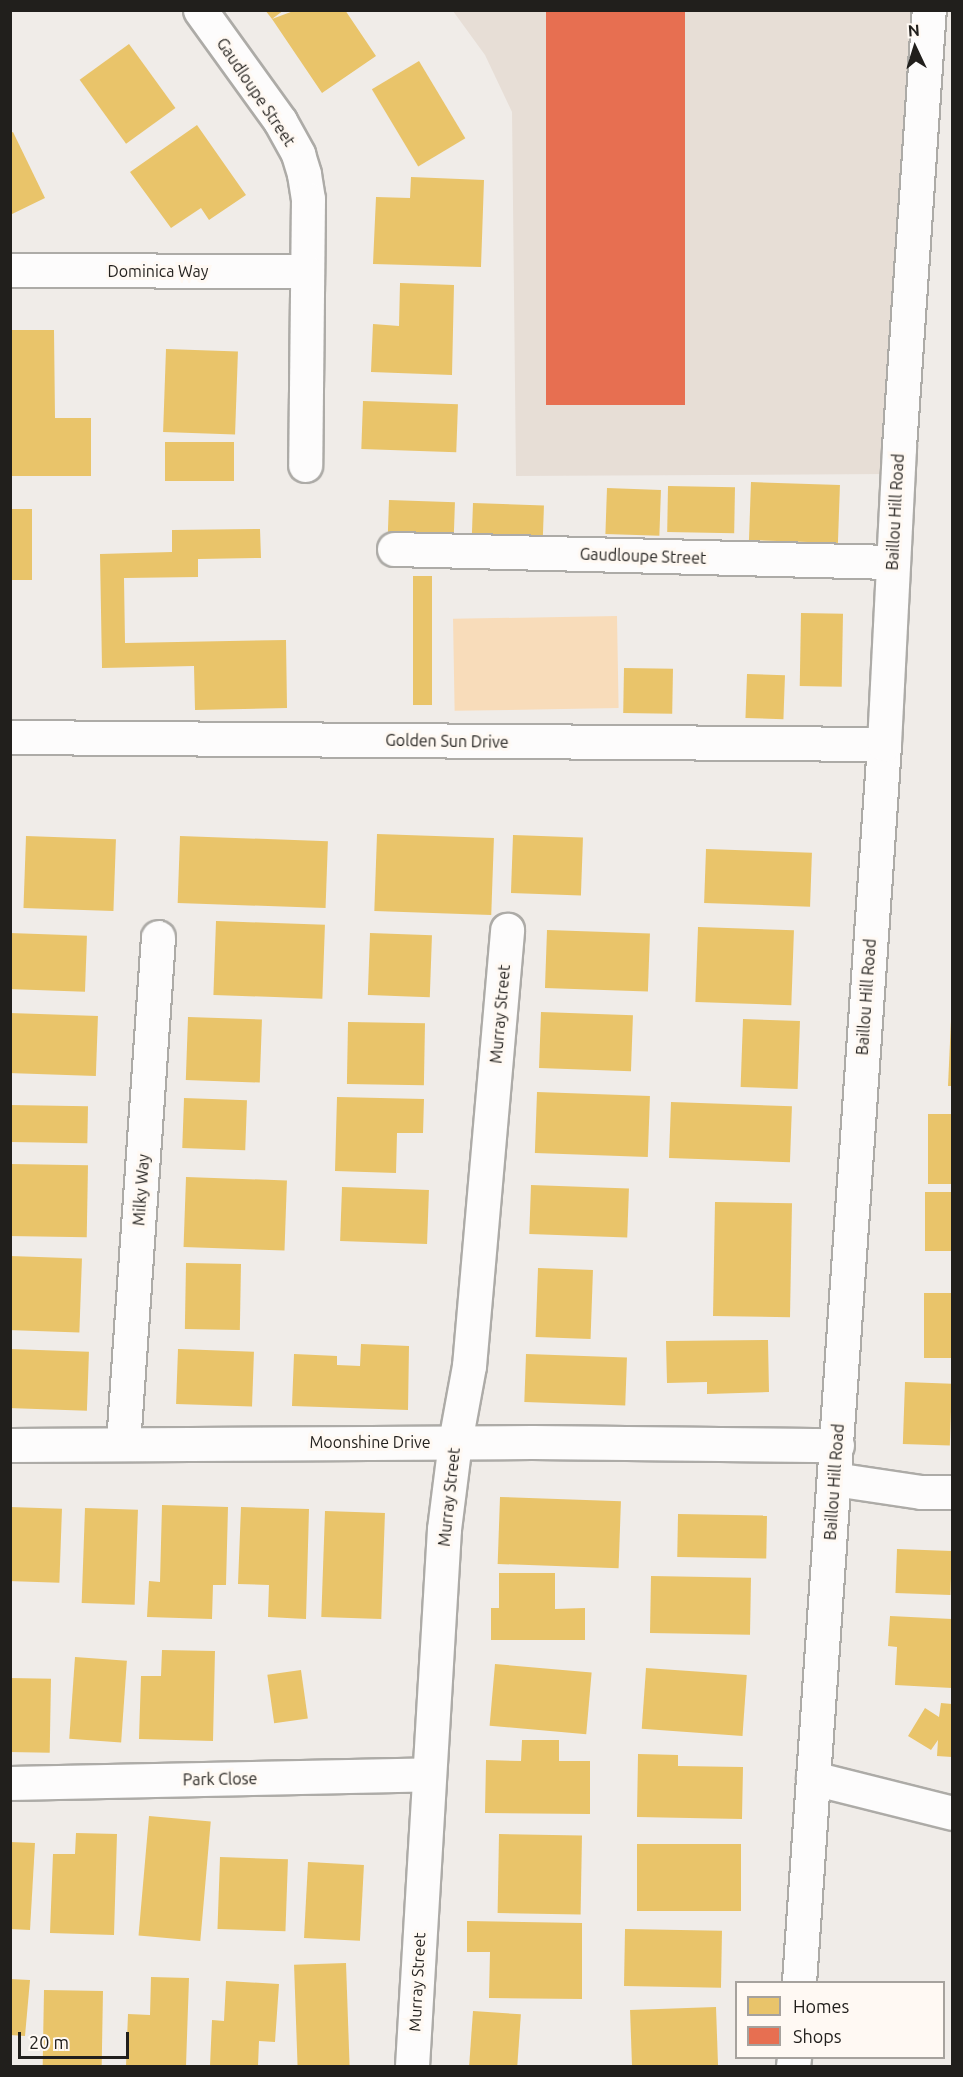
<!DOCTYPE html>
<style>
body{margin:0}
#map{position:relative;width:963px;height:2077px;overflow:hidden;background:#f0ece8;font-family:Ubuntu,sans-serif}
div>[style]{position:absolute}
.built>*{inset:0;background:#e7ded6}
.green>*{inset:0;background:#f8dcba;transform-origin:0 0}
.homes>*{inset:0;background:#e9c46a;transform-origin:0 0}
.shops>*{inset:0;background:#e76f51;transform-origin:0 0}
.roads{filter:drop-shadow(2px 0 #adaba7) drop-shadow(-2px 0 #adaba7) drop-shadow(0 2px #adaba7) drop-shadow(0 -2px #adaba7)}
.minor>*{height:33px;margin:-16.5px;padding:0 16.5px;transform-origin:16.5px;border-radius:16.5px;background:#fdfcfc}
.major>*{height:33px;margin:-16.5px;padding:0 16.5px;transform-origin:16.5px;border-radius:16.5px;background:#fdfcfc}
span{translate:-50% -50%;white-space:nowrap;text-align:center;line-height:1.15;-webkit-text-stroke:6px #fff9f3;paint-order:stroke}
.street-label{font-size:16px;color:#211f1c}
.frame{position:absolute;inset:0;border:12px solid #211f1c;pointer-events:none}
.legend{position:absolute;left:735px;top:1981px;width:210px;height:78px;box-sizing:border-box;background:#fff9f3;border:2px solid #a6a29d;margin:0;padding:8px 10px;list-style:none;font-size:18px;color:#211f1c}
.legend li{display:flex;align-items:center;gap:12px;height:30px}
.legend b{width:30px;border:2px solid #a6a29d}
.north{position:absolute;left:885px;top:18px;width:60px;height:60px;-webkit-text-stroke:4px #fff9f3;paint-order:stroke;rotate:356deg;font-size:16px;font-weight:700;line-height:24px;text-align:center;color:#211f1c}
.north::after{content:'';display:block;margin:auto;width:21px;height:27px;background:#211f1c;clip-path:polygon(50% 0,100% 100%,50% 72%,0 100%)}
.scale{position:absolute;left:18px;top:2032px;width:111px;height:27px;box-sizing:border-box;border:3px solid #211f1c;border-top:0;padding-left:8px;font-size:18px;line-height:21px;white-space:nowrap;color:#211f1c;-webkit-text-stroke:4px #fff9f3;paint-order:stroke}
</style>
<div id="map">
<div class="built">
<div style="clip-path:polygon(453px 11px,915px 11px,888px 474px,516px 476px,512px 112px,485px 55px)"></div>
</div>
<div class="green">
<div style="left:617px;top:616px;width:92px;height:164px;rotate:89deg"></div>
</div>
<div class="homes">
<div style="clip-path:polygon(265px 10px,284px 10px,272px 19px,296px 10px,345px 10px,376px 56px,322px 93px,272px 19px)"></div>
<div style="left:129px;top:44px;width:79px;height:61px;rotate:54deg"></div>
<div style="left:419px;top:61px;width:90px;height:55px;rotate:59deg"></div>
<div style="clip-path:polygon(197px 125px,246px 195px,209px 220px,201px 208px,171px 228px,130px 172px)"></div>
<div style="clip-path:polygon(13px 132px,45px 198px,10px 215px,10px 133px)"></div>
<div style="clip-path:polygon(411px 177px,484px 180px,481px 267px,373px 264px,376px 197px,410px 198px)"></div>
<div style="clip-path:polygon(400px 283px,454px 285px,452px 375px,371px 372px,373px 324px,399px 326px)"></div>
<div style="clip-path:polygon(10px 330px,54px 330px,55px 418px,91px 418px,91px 476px,10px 476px)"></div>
<div style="left:166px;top:349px;width:72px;height:83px;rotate:2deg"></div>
<div style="left:363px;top:401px;width:95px;height:48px;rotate:2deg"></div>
<div style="left:234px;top:442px;width:39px;height:69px;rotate:90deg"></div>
<div style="left:751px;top:482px;width:89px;height:58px;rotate:2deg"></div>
<div style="left:668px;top:486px;width:67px;height:46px;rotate:1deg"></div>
<div style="left:607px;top:488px;width:54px;height:46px;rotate:2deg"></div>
<div style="left:389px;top:500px;width:66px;height:38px;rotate:2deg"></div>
<div style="left:473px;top:503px;width:71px;height:39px;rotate:2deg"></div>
<div style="left:10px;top:509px;width:22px;height:71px"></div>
<div style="clip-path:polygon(260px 529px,261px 558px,198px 559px,198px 577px,124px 578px,125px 643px,286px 640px,287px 708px,195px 710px,194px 666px,102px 668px,100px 554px,172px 552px,172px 530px)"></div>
<div style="left:413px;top:576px;width:19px;height:129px"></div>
<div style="left:801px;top:613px;width:42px;height:73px;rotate:1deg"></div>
<div style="left:624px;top:668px;width:49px;height:45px;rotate:1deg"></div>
<div style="left:747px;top:674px;width:38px;height:44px;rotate:2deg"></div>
<div style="left:377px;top:834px;width:117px;height:77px;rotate:2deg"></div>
<div style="left:513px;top:835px;width:70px;height:58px;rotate:2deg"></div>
<div style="left:26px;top:836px;width:90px;height:72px;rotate:2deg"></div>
<div style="left:180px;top:836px;width:148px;height:67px;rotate:2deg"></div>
<div style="left:706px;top:849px;width:106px;height:54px;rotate:2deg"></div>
<div style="left:216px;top:921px;width:109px;height:74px;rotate:2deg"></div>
<div style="left:698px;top:927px;width:96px;height:75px;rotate:2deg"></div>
<div style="left:547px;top:930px;width:103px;height:58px;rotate:2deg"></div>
<div style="left:10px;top:933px;width:77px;height:56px;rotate:2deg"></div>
<div style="left:370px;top:933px;width:62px;height:62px;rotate:2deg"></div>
<div style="left:541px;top:1012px;width:92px;height:56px;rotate:2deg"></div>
<div style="left:10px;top:1013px;width:88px;height:60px;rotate:2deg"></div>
<div style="left:188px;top:1017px;width:74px;height:63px;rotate:2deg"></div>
<div style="left:743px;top:1019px;width:57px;height:68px;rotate:2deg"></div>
<div style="clip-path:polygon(951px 1020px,952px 1020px,952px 1086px,948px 1086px)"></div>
<div style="left:348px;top:1022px;width:77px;height:62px;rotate:1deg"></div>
<div style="left:537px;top:1092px;width:113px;height:61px;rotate:2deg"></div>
<div style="clip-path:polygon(337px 1097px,424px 1099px,423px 1133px,397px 1133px,396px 1173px,335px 1171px)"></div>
<div style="left:184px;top:1098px;width:63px;height:50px;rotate:2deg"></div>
<div style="left:671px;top:1102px;width:121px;height:56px;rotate:2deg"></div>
<div style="left:10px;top:1105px;width:78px;height:37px;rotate:1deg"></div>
<div style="left:928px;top:1114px;width:24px;height:70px"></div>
<div style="left:10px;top:1164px;width:78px;height:72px;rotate:1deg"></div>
<div style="left:186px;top:1177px;width:101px;height:70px;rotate:2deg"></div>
<div style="left:531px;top:1185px;width:98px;height:49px;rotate:2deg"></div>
<div style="left:342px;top:1187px;width:87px;height:54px;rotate:2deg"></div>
<div style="left:952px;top:1192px;width:59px;height:27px;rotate:90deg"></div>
<div style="left:715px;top:1202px;width:77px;height:114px;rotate:1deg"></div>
<div style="left:10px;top:1256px;width:72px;height:74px;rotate:2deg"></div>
<div style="left:186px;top:1263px;width:55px;height:66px;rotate:1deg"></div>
<div style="left:538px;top:1268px;width:55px;height:69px;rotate:2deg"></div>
<div style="left:924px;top:1293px;width:28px;height:65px"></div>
<div style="clip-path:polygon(768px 1340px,769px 1392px,707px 1394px,707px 1382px,667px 1383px,666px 1341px)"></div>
<div style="clip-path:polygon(361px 1344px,409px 1346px,408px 1410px,292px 1406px,294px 1354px,337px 1356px,337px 1365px,360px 1366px)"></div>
<div style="left:10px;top:1349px;width:79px;height:59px;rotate:2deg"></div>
<div style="left:178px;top:1349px;width:76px;height:55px;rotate:2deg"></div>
<div style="left:526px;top:1354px;width:101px;height:48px;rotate:2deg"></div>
<div style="left:905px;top:1382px;width:47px;height:62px;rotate:2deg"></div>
<div style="left:500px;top:1497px;width:121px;height:67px;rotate:2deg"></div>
<div style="clip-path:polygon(162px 1505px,228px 1507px,226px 1585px,213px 1585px,212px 1619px,147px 1617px,149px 1581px,160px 1582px)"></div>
<div style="left:10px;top:1507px;width:52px;height:74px;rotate:2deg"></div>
<div style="clip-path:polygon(241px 1507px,309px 1509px,306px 1619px,268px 1617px,269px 1585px,238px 1584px)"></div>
<div style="left:85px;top:1508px;width:53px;height:95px;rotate:2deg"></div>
<div style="left:325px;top:1511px;width:60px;height:106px;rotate:2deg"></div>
<div style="left:678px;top:1514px;width:89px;height:43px;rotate:1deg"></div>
<div style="left:897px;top:1549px;width:55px;height:44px;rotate:2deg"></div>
<div style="clip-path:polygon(499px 1573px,555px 1573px,555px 1609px,585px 1608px,585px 1640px,491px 1640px,491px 1608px,499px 1608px)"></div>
<div style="left:651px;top:1576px;width:100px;height:57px;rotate:1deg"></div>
<div style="clip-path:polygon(890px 1616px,952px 1619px,952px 1688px,895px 1685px,897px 1647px,888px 1646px)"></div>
<div style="clip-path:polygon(162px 1650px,215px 1651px,213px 1741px,139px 1739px,141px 1676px,161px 1676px)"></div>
<div style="left:75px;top:1657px;width:52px;height:82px;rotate:4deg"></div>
<div style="left:495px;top:1664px;width:97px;height:62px;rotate:5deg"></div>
<div style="left:646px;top:1668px;width:101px;height:61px;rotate:4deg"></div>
<div style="left:301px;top:1670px;width:49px;height:34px;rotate:82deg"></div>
<div style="left:10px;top:1678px;width:41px;height:74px;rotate:1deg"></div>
<div style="clip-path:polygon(941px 1703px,952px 1704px,952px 1757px,937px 1756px,938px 1740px,931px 1750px,908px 1736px,925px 1708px,939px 1717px)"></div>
<div style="clip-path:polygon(522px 1740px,559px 1740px,559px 1761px,590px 1761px,590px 1814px,485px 1813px,486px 1760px,521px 1761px)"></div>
<div style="clip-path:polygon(638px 1754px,678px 1755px,678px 1766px,743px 1767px,742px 1819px,637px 1817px)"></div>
<div style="left:149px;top:1816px;width:62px;height:120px;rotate:5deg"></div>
<div style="clip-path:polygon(76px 1833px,117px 1834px,114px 1935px,50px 1933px,53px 1854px,75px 1854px)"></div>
<div style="left:499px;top:1834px;width:83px;height:79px;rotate:1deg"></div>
<div style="clip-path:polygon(10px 1842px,35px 1843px,30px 1930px,10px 1929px)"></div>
<div style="left:637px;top:1844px;width:104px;height:67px"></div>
<div style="left:220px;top:1857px;width:68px;height:72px;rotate:2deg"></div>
<div style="left:308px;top:1862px;width:56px;height:76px;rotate:3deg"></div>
<div style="clip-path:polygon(467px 1921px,582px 1923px,582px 1999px,489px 1998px,490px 1952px,467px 1952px)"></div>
<div style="left:625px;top:1929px;width:97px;height:57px;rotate:1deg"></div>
<div style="left:346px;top:1963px;width:103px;height:52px;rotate:88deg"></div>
<div style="clip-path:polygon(151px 1977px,189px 1978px,186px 2066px,126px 2066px,128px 2014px,150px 2015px)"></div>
<div style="clip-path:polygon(10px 1979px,30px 1980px,25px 2036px,10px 2035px)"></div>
<div style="clip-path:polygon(226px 1981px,279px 1984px,275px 2042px,259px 2041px,258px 2066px,210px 2066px,212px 2020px,224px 2021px)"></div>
<div style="left:44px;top:1990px;width:59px;height:76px;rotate:1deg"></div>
<div style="left:716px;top:2007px;width:59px;height:86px;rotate:88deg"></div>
<div style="left:473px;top:2011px;width:48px;height:55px;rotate:4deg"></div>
</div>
<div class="shops">
<div style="left:546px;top:10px;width:139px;height:395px"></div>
</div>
<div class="roads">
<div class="minor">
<div style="left:200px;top:10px;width:137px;rotate:54.2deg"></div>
<div style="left:280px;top:121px;width:38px;rotate:61deg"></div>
<div style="left:298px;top:154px;width:21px;rotate:73deg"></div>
<div style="left:304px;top:174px;width:25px;rotate:81deg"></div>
<div style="left:308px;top:199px;width:266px;rotate:90.6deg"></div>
<div style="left:10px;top:270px;width:296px;rotate:0.2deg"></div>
<div style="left:394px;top:549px;width:498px;rotate:1.5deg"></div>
<div style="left:10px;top:737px;width:874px;rotate:0.46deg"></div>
<div style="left:123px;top:1444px;width:508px;rotate:-86.05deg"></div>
<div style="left:10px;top:1445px;width:522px;rotate:-0.33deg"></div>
<div style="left:532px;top:1442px;width:305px;rotate:0.6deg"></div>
<div style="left:834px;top:1479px;width:88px;rotate:8.5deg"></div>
<div style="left:921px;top:1492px;width:31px"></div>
<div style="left:813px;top:1778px;width:143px;rotate:14.1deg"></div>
<div style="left:10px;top:1783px;width:419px;rotate:-1.2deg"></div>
<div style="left:412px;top:2066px;width:538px;rotate:-86.59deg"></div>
<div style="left:444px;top:1529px;width:88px;rotate:-82.8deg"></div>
<div style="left:455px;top:1442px;width:77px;rotate:-79.6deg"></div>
<div style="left:469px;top:1366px;width:438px;rotate:-85deg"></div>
</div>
<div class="major">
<div style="left:799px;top:1982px;width:1241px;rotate:-86.07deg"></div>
<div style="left:884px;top:744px;width:297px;rotate:-87.1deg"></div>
<div style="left:899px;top:447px;width:438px;rotate:-86.1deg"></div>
<div style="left:793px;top:2066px;width:8px;rotate:-83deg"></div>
</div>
</div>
<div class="street-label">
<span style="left:256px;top:92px;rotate:56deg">Gaudloupe Street</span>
<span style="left:158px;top:271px">Dominica Way</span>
<span style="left:895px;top:512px;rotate:-87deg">Baillou Hill Road</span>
<span style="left:643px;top:556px;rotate:2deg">Gaudloupe Street</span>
<span style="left:447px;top:741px;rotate:1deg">Golden Sun Drive</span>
<span style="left:866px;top:997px;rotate:-86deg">Baillou Hill Road</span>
<span style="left:500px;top:1014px;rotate:-85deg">Murray Street</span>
<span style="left:141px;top:1190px;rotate:-86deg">Milky Way</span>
<span style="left:370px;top:1442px">Moonshine Drive</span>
<span style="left:834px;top:1482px;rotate:-86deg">Baillou Hill Road</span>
<span style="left:449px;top:1497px;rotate:-84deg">Murray Street</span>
<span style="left:220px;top:1779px;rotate:-1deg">Park Close</span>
<span style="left:417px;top:1982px;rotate:-87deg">Murray Street</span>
</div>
<div class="frame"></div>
<ul class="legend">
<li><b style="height:16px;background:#e9c46a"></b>Homes</li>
<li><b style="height:16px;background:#e76f51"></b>Shops</li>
</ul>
<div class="north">N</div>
<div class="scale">20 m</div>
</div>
